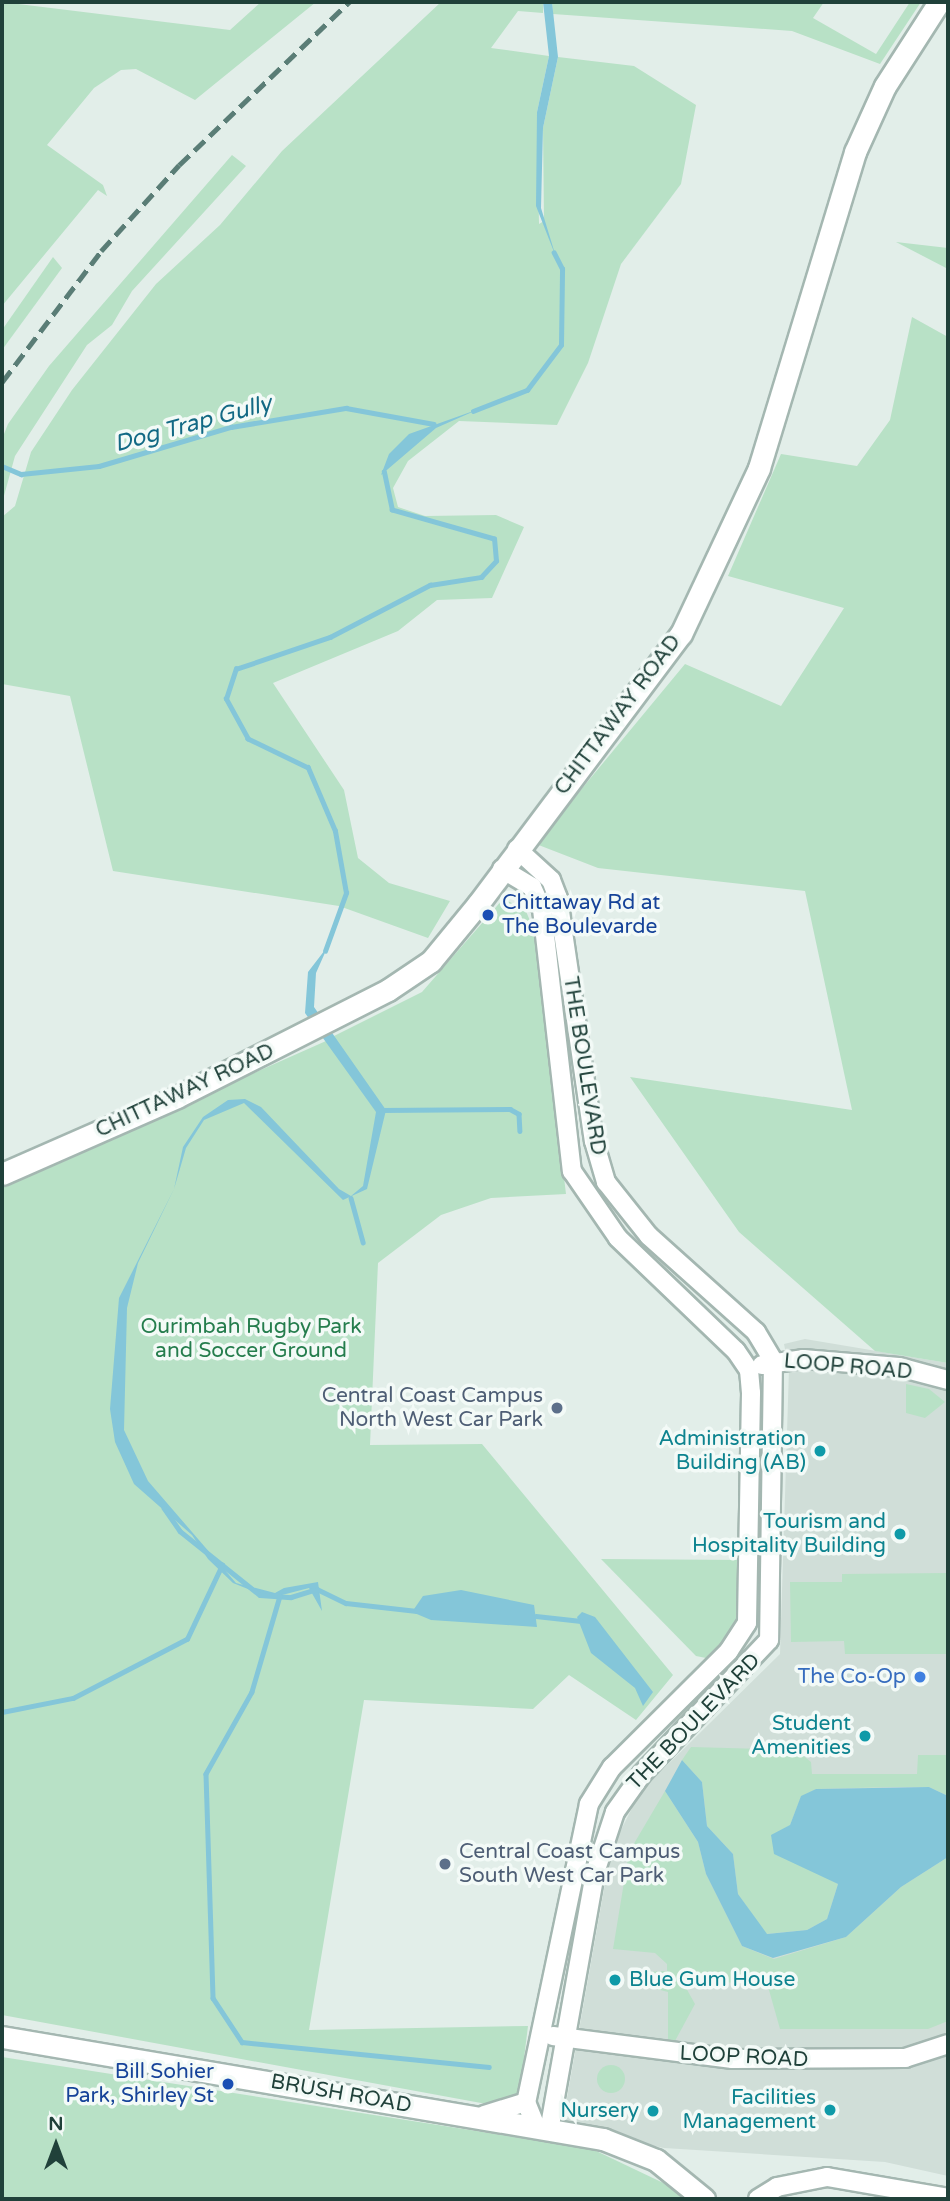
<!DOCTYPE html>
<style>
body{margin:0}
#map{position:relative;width:950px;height:2201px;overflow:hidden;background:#e2eee9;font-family:"Varela Round",sans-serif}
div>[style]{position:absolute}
.built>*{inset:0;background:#d0ded8}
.green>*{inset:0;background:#b8e1c6}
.round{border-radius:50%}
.water>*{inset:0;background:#84c6d9}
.stream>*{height:4.5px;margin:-2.25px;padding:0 2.25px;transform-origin:2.25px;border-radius:2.25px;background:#84c6d9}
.roads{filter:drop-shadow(2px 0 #a4b7b1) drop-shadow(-2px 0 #a4b7b1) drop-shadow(0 2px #a4b7b1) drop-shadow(0 -2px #a4b7b1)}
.minor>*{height:18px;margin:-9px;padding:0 9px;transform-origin:9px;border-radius:9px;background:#fff}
.tertiary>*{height:21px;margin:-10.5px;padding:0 10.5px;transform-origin:10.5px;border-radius:10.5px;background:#fff}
.secondary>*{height:21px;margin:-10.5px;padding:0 10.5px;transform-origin:10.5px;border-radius:10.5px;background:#fff}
.rail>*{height:4.5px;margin-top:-2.25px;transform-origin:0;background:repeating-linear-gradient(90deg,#5a7d76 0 14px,transparent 0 21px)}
.dots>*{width:19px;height:19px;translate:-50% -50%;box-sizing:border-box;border:4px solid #f3faf7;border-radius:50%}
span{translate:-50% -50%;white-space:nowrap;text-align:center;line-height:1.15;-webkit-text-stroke:7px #f3faf7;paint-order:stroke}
.street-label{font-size:21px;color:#20413a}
.transit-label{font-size:21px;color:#164399}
.left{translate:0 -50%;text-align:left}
.right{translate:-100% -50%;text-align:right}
.park-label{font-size:21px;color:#257d4d}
.service-label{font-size:21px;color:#4e5e75}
.culture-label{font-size:21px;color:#0d838f}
.shop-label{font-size:21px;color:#366cbe}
.water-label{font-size:23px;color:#126984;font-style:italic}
.frame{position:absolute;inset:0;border:4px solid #20413a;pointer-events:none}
.north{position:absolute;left:21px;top:2110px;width:70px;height:70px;-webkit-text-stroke:5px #f3faf7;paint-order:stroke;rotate:0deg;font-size:19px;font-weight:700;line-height:28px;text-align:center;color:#20413a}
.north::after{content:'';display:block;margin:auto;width:24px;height:32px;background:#20413a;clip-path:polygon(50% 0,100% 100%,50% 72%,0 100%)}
</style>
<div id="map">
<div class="built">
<div style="clip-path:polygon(805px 1339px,948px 1363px,948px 2176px,885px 2162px,664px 2148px,562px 2126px,611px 1850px,640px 1792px,780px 1654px,789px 1369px,784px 1344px)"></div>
</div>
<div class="green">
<div style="clip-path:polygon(2px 2px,230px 30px,261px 2px,316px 2px,195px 100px,136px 69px,121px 70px,94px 88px,47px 145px,103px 185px,107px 196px,98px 190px,2px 306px)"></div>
<div style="clip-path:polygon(441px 2px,543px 2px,543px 13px,518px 11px,491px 48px,549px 56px,537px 112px,539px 224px,544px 221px,543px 128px,558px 57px,634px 66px,696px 105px,681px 184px,621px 264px,588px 363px,557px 425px,459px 421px,408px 461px,393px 488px,398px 507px,425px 516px,496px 515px,524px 527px,492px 598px,437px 600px,398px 631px,273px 683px,344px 790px,358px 858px,389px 883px,450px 901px,428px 938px,339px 906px,113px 871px,70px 696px,2px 684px,2px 517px,15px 506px,31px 452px,72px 390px,156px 284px,220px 225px,282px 151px)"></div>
<div style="clip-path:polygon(552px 2px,824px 2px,813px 18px,876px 54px,910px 2px,921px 2px,880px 64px,792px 31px,553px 14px)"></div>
<div style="clip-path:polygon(232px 155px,246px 166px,132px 291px,112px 325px,87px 345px,15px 456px,2px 503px,2px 439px,8px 424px,49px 366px)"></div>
<div style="clip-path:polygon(896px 242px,948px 248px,948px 269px)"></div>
<div style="clip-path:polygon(53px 257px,62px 268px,2px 350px,2px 330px)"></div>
<div style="clip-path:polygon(912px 317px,948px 337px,948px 1363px,875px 1351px,739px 1232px,630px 1077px,852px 1110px,805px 891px,598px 868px,536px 844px,685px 664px,781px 706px,844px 608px,728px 576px,781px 454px,857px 466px,890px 420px)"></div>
<div style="clip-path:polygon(503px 899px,525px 909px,534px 930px,566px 1194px,491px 1198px,441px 1215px,378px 1263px,370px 1445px,482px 1444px,673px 1675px,636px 1720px,569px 1675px,533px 1709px,364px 1700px,309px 2030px,528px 2026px,520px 2091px,515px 2099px,492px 2105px,2px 2015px,2px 1185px,326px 1041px,383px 1121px,332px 1037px,422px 992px)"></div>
<div style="clip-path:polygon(906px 1384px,929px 1389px,945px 1402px,925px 1418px,906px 1413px)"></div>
<div style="clip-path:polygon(601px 1559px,743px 1560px,741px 1621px,711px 1659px,696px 1656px)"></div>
<div style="clip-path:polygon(948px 1573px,948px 1654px,845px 1654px,844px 1641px,791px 1642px,790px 1582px,842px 1582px,842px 1574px)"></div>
<div style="clip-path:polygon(691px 1747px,796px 1750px,811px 1762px,812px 1774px,917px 1774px,918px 1755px,948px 1755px,948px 1796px,929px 1787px,894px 1787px,816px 1789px,801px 1797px,790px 1825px,811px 1870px,838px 1884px,827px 1919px,807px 1930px,766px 1934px,738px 1894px,733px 1854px,707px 1826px,702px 1782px,682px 1760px)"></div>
<div style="clip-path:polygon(665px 1791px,698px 1842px,706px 1874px,742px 1946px,774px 1959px,846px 1937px,901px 1887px,948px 1857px,948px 2021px,928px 2029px,780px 2029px,767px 1983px,700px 1982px,685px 1986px,695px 2004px,675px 2041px,668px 2039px,668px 1992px,645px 1986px,645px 1972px,667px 1971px,667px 1964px,655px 1953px,613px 1949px,629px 1852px)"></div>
<div style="clip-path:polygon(2px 2057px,592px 2149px,676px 2189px,684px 2199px,2px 2199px)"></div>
<div class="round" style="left:597px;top:2065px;width:28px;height:28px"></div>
</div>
<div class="water">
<div style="clip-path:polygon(543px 2px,552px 2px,558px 57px,543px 128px,541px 208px,556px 257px,536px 206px,537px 112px,549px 56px)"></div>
<div style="clip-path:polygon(479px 409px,436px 428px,381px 475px,389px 454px,409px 434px)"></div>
<div style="clip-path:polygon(328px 946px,316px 973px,314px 1007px,386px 1110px,367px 1189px,343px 1200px,244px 1103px,204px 1120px,186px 1148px,174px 1189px,138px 1263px,127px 1308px,124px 1430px,148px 1481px,236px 1583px,275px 1593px,284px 1588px,318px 1582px,322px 1611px,309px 1588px,282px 1595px,260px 1594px,233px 1583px,208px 1559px,192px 1535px,134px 1484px,115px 1442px,110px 1409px,119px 1298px,174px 1189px,183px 1147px,203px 1117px,228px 1100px,245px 1099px,261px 1107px,339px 1189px,351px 1196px,363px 1186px,376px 1112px,305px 1013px,308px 972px)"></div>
<div style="clip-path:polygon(461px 1590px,534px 1605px,537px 1627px,431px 1620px,412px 1612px,423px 1596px)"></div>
<div style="clip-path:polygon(582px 1612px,595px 1617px,653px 1692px,643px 1706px,635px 1688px,591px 1653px,577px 1617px)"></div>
<div style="clip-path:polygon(682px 1760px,702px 1782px,707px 1826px,733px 1854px,738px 1894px,767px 1934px,807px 1930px,827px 1919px,838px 1884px,774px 1854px,771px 1835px,790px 1825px,801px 1796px,816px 1789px,929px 1787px,948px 1796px,948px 1857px,901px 1887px,846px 1937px,773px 1958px,742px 1946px,706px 1874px,698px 1842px,665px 1791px)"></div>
</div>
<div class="stream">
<div style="left:473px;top:411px;width:58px;rotate:-21.3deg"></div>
<div style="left:527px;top:390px;width:56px;rotate:-52.9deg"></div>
<div style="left:561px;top:345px;width:76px;rotate:-89.2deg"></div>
<div style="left:562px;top:269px;width:18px;rotate:-117deg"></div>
<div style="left:2px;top:466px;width:21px;rotate:23deg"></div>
<div style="left:21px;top:474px;width:78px;rotate:-5.9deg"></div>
<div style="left:99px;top:466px;width:138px;rotate:-16.5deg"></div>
<div style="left:231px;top:427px;width:117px;rotate:-9.4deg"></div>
<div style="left:346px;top:408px;width:89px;rotate:10.3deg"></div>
<div style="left:325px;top:951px;width:62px;rotate:-70.1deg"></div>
<div style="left:346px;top:893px;width:63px;rotate:-100.1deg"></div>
<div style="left:335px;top:831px;width:69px;rotate:-113.2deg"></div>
<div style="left:308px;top:768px;width:67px;rotate:-154.2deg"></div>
<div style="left:248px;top:739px;width:46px;rotate:-118.8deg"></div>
<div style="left:226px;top:699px;width:32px;rotate:-72deg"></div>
<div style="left:236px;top:669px;width:99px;rotate:-18.8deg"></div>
<div style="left:330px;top:637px;width:113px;rotate:-27.5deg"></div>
<div style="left:430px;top:585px;width:52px;rotate:-8.9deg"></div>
<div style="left:481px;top:577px;width:22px;rotate:-47deg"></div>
<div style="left:496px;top:561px;width:22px;rotate:-95deg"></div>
<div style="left:494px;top:539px;width:106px;rotate:-164.1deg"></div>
<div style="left:392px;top:510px;width:39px;rotate:-102deg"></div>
<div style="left:381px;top:1110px;width:129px;rotate:-0.4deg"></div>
<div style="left:510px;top:1109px;width:10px;rotate:29deg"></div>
<div style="left:519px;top:1114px;width:17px;rotate:87deg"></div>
<div style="left:351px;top:1198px;width:46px;rotate:74.7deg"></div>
<div style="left:164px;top:1508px;width:28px;rotate:55deg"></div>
<div style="left:180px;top:1531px;width:102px;rotate:38.7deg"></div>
<div style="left:260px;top:1595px;width:31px;rotate:4deg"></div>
<div style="left:291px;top:1597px;width:27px;rotate:-17deg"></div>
<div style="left:317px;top:1589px;width:32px;rotate:26deg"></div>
<div style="left:346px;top:1603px;width:71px;rotate:6.4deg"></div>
<div style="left:280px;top:1596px;width:100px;rotate:106.3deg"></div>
<div style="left:252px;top:1692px;width:94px;rotate:119.3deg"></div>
<div style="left:206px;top:1774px;width:224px;rotate:88.2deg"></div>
<div style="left:213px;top:1998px;width:53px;rotate:56.6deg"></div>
<div style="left:242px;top:2042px;width:248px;rotate:5.8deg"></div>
<div style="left:536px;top:1616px;width:45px;rotate:6.3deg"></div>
<div style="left:2px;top:1712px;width:72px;rotate:-11.2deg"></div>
<div style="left:73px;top:1698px;width:128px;rotate:-27.4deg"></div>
<div style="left:187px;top:1639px;width:82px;rotate:-64.7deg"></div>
</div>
<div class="roads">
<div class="minor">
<div style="left:517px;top:849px;width:46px;rotate:42.4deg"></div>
<div style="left:551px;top:880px;width:19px;rotate:69deg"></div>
<div style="left:558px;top:898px;width:246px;rotate:81.6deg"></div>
<div style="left:594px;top:1141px;width:43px;rotate:73.7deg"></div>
<div style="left:606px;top:1182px;width:69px;rotate:51.5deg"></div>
<div style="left:649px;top:1236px;width:144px;rotate:41.9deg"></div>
<div style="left:756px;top:1332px;width:33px;rotate:59deg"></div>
<div style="left:773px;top:1360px;width:280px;rotate:90.8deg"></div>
<div style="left:769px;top:1640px;width:185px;rotate:133.5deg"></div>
<div style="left:642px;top:1774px;width:47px;rotate:125.4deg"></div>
<div style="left:615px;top:1812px;width:64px;rotate:108.2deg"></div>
<div style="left:595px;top:1873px;width:261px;rotate:100.1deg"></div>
<div style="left:502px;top:869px;width:35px;rotate:31deg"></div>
<div style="left:532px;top:887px;width:24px;rotate:66deg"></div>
<div style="left:542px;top:909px;width:264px;rotate:83.5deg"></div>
<div style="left:572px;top:1171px;width:81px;rotate:55.5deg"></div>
<div style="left:618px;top:1238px;width:163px;rotate:43.8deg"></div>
<div style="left:736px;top:1351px;width:23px;rotate:56deg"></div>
<div style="left:749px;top:1370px;width:23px;rotate:85deg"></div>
<div style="left:751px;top:1393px;width:230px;rotate:91deg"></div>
<div style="left:747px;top:1623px;width:33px;rotate:123deg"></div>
<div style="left:729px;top:1651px;width:165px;rotate:135.2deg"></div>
<div style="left:612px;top:1767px;width:44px;rotate:121.9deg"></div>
<div style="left:589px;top:1804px;width:305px;rotate:101.9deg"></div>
<div style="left:526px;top:2102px;width:27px;rotate:68deg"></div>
<div style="left:762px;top:1365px;width:41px;rotate:-8.3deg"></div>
<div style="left:803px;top:1359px;width:96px;rotate:4.8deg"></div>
<div style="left:899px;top:1367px;width:51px;rotate:14.9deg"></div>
<div style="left:553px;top:2036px;width:181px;rotate:7.3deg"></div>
<div style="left:733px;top:2059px;width:172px;rotate:-0.3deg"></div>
<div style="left:905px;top:2058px;width:45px;rotate:-18deg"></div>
<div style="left:484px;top:2115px;width:44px;rotate:-17.2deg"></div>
<div style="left:758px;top:2199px;width:22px;rotate:-32deg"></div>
<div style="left:777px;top:2187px;width:51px;rotate:-11.3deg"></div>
<div style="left:827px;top:2177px;width:123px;rotate:9.8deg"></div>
</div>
<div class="tertiary">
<div style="left:2px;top:2037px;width:610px;rotate:9.63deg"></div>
<div style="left:603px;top:2139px;width:57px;rotate:21.6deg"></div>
<div style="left:656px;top:2160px;width:62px;rotate:39.1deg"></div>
</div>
<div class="secondary">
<div style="left:2px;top:1174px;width:191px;rotate:-23.7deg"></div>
<div style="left:177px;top:1097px;width:237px;rotate:-26.9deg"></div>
<div style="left:388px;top:990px;width:52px;rotate:-34deg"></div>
<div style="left:431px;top:961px;width:74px;rotate:-50.5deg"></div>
<div style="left:478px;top:904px;width:338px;rotate:-53.1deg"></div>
<div style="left:681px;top:634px;width:183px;rotate:-64.8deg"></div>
<div style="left:759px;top:468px;width:330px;rotate:-73.1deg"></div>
<div style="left:855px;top:152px;width:72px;rotate:-65.6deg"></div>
<div style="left:885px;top:86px;width:100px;rotate:-57.3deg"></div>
</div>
</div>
<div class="rail">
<div style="left:2px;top:382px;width:164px;rotate:-52.9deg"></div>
<div style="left:101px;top:251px;width:116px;rotate:-47.8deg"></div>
<div style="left:179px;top:165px;width:236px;rotate:-43.8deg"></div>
</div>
<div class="dots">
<div style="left:488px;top:915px;background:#1a4fb4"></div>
<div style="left:557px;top:1408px;background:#5c6f8a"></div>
<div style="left:820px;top:1451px;background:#0f9aa8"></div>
<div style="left:900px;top:1534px;background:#0f9aa8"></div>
<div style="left:920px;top:1677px;background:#3f7fe0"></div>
<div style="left:865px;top:1736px;background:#0f9aa8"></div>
<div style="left:445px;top:1864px;background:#5c6f8a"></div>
<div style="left:615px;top:1980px;background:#0f9aa8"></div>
<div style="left:228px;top:2084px;background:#1a4fb4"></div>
<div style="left:830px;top:2110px;background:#0f9aa8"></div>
<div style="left:653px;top:2111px;background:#0f9aa8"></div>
</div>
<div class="street-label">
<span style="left:618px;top:715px;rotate:-53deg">CHITTAWAY ROAD</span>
<span style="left:584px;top:1066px;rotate:81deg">THE BOULEVARD</span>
<span style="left:185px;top:1091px;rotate:-25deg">CHITTAWAY ROAD</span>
<span style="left:848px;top:1367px;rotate:5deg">LOOP ROAD</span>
<span style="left:694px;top:1722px;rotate:-46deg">THE BOULEVARD</span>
<span style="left:744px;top:2057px;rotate:3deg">LOOP ROAD</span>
<span style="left:341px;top:2094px;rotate:10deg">BRUSH ROAD</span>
</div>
<div class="transit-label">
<span class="left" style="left:502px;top:915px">Chittaway Rd at<br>The Boulevarde</span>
<span class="right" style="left:214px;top:2084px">Bill Sohier<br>Park, Shirley St</span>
</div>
<div class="park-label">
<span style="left:251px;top:1339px">Ourimbah Rugby Park<br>and Soccer Ground</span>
</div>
<div class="service-label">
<span class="right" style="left:543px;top:1408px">Central Coast Campus<br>North West Car Park</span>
<span class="left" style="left:459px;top:1864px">Central Coast Campus<br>South West Car Park</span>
</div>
<div class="culture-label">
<span class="right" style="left:806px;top:1451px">Administration<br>Building (AB)</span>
<span class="right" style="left:886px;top:1534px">Tourism and<br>Hospitality Building</span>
<span class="right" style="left:851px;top:1736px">Student<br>Amenities</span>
<span class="left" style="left:629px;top:1980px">Blue Gum House</span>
<span class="right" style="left:816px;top:2110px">Facilities<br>Management</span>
<span class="right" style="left:639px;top:2111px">Nursery</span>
</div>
<div class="shop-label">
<span class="right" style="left:906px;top:1677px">The Co-Op</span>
</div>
<div class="water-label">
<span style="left:193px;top:424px;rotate:-15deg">Dog Trap Gully</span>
</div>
<div class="frame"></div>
<div class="north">N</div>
</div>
